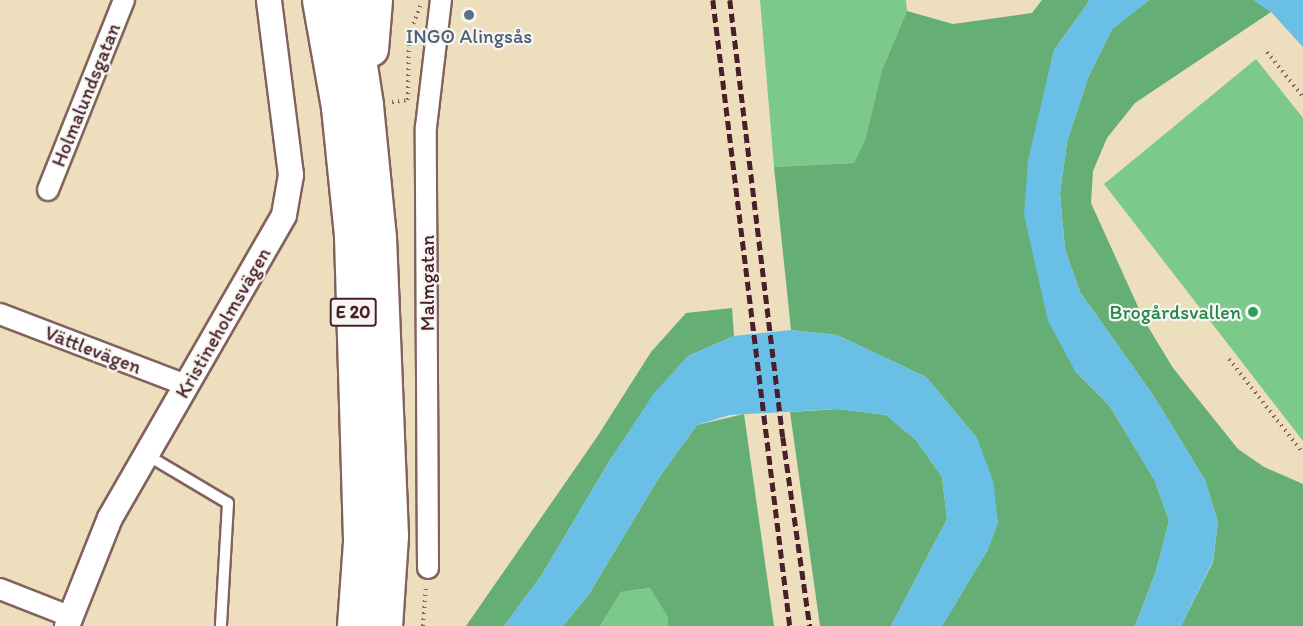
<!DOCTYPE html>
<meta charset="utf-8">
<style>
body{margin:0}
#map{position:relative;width:1303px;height:626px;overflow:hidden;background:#eddfbd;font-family:Itim,sans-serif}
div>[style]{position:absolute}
.green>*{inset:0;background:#7cca89}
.forest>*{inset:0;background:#65ae75}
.water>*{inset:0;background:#69bfe6}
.path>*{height:4px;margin-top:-2px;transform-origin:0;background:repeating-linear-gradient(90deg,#83625e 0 1.5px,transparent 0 6px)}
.roads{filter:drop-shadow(2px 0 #83625e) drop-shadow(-2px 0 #83625e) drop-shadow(0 2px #83625e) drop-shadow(0 -2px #83625e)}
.service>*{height:10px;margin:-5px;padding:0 5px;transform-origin:5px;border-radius:5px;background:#fff}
.minor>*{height:20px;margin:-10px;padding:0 10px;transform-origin:10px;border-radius:10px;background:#fff}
.tertiary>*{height:24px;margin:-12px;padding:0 12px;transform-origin:12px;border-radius:12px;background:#fff}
.trunk>*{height:33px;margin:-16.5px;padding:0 16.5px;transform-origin:16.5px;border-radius:16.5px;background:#fff}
.rail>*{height:4.5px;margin-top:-2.25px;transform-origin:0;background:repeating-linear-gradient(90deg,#4a1f2b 0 9px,transparent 0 13.5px)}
.dots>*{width:16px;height:16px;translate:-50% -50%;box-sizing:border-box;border:3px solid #f6f6f2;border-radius:50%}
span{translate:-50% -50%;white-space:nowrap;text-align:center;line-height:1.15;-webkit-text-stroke:4.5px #f6f6f2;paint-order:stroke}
.shield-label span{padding:2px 4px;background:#f6f6f2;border:2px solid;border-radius:4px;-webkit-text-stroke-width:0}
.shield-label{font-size:18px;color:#4a1f2b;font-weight:700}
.service-label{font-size:20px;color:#4e5e75}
.street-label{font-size:20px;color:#4a1f2b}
.leisure-label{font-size:20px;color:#27864d}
.right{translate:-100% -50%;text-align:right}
</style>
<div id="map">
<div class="green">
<div style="clip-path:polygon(760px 0,906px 0,907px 11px,882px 70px,865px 140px,854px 163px,774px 167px)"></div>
<div style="clip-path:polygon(1256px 59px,1303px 118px,1303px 441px,1104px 184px)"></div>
<div style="clip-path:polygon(651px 588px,668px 617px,668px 626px,600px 626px,621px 592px)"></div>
</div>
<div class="forest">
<div style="clip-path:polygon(1042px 0,1090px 0,1054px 50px,1043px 99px,1075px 371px,1109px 405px,1155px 481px,1169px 521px,1156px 571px,1135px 626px,942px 626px,987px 551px,998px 522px,977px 438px,926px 377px,837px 335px,791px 330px,774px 167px,854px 163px,865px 140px,882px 70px,907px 11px,953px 24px,1032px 13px)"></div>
<div style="clip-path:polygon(1149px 0,1254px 0,1271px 12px,1135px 103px,1107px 138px,1093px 171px,1091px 203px,1144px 320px,1173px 368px,1238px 449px,1264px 467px,1303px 484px,1303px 626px,1181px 626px,1213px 562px,1218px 522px,1205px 480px,1153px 395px,1080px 292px,1065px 249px,1060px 194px,1067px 142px,1088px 78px,1112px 29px)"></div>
<div style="clip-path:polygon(732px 308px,734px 336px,688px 356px,655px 393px,610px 460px,541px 576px,504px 626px,466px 626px,597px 437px,651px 352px,686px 313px)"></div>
<div style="clip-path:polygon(838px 409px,886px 415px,916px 440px,942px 477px,947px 519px,891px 626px,820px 626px,790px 412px)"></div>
<div style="clip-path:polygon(744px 414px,774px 626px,668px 626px,668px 617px,650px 588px,621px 592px,600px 626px,563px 626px,589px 594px,660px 476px,697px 425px)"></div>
</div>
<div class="water">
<div style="clip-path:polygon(1090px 0,1149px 0,1112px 29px,1088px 78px,1067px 142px,1060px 194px,1065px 249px,1080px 292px,1153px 395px,1205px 480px,1218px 522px,1213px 561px,1181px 626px,1135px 626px,1156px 571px,1169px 521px,1155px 481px,1109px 405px,1075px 371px,1048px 321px,1024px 215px,1028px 160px,1054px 50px)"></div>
<div style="clip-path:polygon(1254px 0,1303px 0,1303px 47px,1271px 12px)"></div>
<div style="clip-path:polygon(791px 330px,837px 335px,926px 377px,977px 438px,993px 480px,998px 522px,987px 551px,942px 626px,891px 626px,947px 519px,942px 477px,916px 440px,886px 415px,838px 409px,730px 415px,697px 425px,660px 476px,589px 594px,563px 626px,504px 626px,541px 576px,610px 460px,654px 393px,688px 356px,734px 336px)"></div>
</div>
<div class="path">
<div style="left:1267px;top:52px;width:58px;rotate:51.3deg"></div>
<div style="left:392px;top:102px;width:16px;rotate:-7deg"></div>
<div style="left:408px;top:100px;width:65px;rotate:-89.1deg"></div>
<div style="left:409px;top:35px;width:31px;rotate:-69deg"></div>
<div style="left:1229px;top:359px;width:120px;rotate:51.8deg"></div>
<div style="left:423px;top:626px;width:40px;rotate:-85.7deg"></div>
</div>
<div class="roads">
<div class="service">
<div style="left:147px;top:455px;width:94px;rotate:30.7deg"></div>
<div style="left:228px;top:503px;width:123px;rotate:93.3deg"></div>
</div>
<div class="minor">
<div style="left:48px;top:190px;width:205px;rotate:-68.2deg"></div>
<div style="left:0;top:314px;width:199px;rotate:20.9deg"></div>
<div style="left:428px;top:568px;width:441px;rotate:-90.3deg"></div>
<div style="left:426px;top:127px;width:128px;rotate:-83.3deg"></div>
<div style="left:0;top:589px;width:74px;rotate:21.4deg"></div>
</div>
<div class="tertiary">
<div style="left:67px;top:626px;width:116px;rotate:-68.3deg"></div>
<div style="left:110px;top:518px;width:349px;rotate:-60.1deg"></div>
<div style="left:284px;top:215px;width:41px;rotate:-80.1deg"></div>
<div style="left:291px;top:175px;width:176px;rotate:-97.2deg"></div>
</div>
<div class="trunk">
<div style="left:319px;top:0;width:109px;rotate:79.9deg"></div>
<div style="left:338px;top:107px;width:130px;rotate:84.2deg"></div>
<div style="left:351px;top:236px;width:306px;rotate:88.3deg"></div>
<div style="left:360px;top:542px;width:84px;rotate:94.1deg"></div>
<div style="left:350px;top:0;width:106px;rotate:81.3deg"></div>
<div style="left:366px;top:105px;width:133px;rotate:84.4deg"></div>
<div style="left:379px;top:237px;width:299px;rotate:87.7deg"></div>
<div style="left:391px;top:536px;width:90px;rotate:93.8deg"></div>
<div style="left:371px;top:49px;width:49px;rotate:-85.3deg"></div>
</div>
</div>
<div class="rail">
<div style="left:713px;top:0;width:631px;rotate:82.99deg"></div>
<div style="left:730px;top:0;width:440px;rotate:83.1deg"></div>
<div style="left:783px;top:437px;width:191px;rotate:81.9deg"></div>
</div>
<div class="dots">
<div style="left:469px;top:15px;background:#5c6f8a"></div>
<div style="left:1253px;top:312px;background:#2e9e5b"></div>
</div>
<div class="shield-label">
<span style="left:353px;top:312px">E 20</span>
</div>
<div class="service-label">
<span style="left:469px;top:36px">INGO Alingsås</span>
</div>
<div class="street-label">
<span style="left:86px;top:95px;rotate:-68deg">Holmalundsgatan</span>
<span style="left:427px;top:283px;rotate:-90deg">Malmgatan</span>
<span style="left:223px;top:323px;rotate:-60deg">Kristineholmsvägen</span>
<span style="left:93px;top:350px;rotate:21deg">Vättlevägen</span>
</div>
<div class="leisure-label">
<span class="right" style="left:1241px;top:312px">Brogårdsvallen</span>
</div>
</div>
